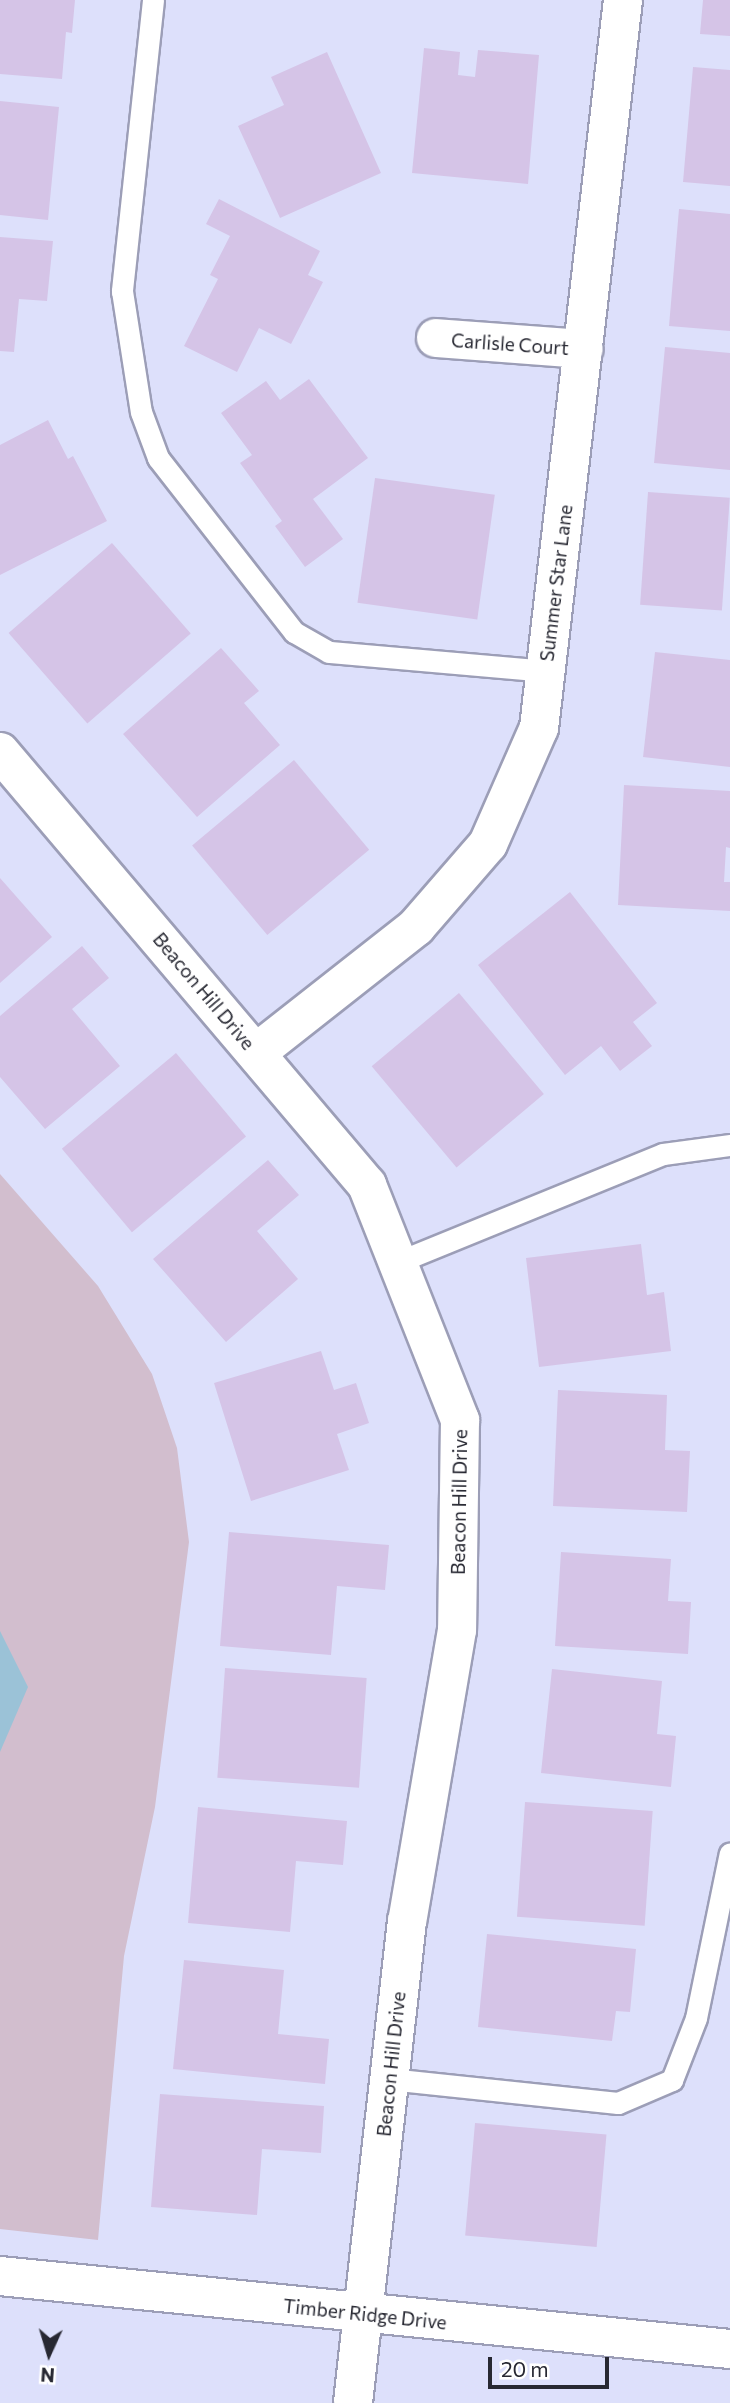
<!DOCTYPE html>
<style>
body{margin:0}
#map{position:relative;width:730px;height:2403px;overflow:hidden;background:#dde0fb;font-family:Commissioner,sans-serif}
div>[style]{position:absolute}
.green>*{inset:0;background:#d2bece}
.water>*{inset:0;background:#9bc2d7}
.building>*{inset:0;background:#d5c4e7;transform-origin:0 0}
.roads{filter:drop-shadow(2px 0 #9c9eb7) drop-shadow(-2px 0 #9c9eb7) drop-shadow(0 2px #9c9eb7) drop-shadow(0 -2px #9c9eb7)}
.lane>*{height:21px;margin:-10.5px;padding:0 10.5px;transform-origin:10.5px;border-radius:10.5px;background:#fff}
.street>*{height:38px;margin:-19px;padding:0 19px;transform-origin:19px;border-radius:19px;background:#fff}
.secondary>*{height:38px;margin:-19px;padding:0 19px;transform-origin:19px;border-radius:19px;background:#fff}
span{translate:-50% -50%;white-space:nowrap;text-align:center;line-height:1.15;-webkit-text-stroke:7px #fff;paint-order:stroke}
.street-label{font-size:19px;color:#272832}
.north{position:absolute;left:14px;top:2319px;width:70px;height:70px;-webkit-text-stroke:5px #fff;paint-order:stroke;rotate:184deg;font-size:19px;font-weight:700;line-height:28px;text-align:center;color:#272832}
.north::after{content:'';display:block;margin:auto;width:24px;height:32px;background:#272832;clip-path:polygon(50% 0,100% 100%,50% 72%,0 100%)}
.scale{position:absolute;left:488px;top:2357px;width:121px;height:32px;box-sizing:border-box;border:4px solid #272832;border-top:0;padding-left:9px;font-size:21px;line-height:24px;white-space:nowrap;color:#272832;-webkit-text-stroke:5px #fff;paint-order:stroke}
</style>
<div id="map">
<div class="green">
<div style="clip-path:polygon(0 1174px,98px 1286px,152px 1374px,177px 1448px,189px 1542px,155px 1807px,124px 1956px,98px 2240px,0 2229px)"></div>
</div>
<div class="water">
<div style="clip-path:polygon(0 1631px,28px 1687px,0 1752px)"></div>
</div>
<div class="building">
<div style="clip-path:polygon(0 0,75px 0,72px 33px,66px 32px,62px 79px,0 74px)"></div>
<div style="clip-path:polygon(703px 0,730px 0,730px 36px,700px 34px)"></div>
<div style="clip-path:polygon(424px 48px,460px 52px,458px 75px,475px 77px,478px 50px,539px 55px,528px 184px,412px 173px)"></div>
<div style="clip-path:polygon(327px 52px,381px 173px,280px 218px,238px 126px,284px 105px,271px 77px)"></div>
<div style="clip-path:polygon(693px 67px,730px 70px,730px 186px,683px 182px)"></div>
<div style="clip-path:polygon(0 101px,59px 107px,48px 220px,0 215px)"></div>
<div style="clip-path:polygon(219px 199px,320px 251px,308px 275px,323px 282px,291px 344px,259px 328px,237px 372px,184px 346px,218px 279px,210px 275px,230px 236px,206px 224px)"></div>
<div style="clip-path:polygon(679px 209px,730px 214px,730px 331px,669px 326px)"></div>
<div style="clip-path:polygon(0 237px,53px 241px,47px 301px,19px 299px,14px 352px,0 351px)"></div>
<div style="clip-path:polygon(665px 347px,730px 353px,730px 470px,654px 463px)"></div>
<div style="clip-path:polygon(309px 379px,368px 458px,313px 499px,343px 539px,305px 567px,275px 526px,282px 521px,240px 463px,252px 455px,221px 413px,266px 381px,280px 400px)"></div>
<div style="clip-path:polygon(48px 420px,68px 459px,73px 456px,107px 521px,0 575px,0 445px)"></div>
<div style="left:375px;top:478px;width:121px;height:126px;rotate:8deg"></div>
<div style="left:648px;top:492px;width:82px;height:113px;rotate:4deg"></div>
<div style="left:112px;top:543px;width:120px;height:137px;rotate:49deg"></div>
<div style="clip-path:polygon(221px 648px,259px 691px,244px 703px,280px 745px,197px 817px,123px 734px)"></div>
<div style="clip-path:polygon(655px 652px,730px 660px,730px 767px,643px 757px)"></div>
<div style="left:294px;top:760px;width:117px;height:133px;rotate:50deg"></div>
<div style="clip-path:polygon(624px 785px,730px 791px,730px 848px,726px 847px,724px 882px,730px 882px,730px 911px,618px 905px)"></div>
<div style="clip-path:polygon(0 878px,52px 937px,0 983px)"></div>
<div style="clip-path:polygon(570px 892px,657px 1003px,633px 1022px,652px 1046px,620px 1071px,601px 1046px,565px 1075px,478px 965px)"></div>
<div style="clip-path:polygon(82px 946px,109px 978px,72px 1009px,120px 1066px,45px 1129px,0 1077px,0 1016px)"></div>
<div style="left:459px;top:993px;width:132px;height:114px;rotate:50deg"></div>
<div style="left:176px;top:1053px;width:109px;height:149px;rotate:50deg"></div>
<div style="clip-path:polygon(268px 1160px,299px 1195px,257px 1231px,298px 1279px,226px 1342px,153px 1259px)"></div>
<div style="clip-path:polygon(641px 1244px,647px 1295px,664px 1292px,671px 1351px,539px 1367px,526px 1258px)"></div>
<div style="clip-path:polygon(321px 1351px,334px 1390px,356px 1383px,369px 1423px,337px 1434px,349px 1470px,251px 1501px,214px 1383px)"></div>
<div style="clip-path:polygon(558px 1390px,667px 1395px,665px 1450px,690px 1451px,687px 1512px,553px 1506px)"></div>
<div style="clip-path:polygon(229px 1532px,389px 1545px,385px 1590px,337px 1586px,331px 1655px,220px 1646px)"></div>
<div style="clip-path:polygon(561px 1552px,671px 1559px,668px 1601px,691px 1602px,688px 1654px,555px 1646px)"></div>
<div style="left:225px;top:1668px;width:142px;height:110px;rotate:4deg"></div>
<div style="clip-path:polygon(552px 1669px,662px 1681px,657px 1734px,676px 1736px,671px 1787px,541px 1773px)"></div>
<div style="left:525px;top:1802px;width:128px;height:115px;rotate:4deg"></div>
<div style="clip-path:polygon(198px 1807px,347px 1821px,343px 1865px,296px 1861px,290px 1932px,188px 1923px)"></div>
<div style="clip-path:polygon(487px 1934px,636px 1949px,630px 2012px,616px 2011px,612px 2041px,478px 2027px)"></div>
<div style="clip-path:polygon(184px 1960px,284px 1970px,278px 2034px,329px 2039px,325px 2084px,173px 2069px)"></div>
<div style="clip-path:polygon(160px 2094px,324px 2106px,321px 2153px,262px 2149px,257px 2215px,151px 2207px)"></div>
<div style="left:475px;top:2123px;width:132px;height:113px;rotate:5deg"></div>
</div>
<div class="roads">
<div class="lane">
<div style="left:153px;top:0;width:293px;rotate:96.1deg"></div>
<div style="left:122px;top:291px;width:122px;rotate:81.1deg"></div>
<div style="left:141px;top:412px;width:49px;rotate:69.7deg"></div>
<div style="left:158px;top:458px;width:221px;rotate:52deg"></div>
<div style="left:294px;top:632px;width:40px;rotate:29.7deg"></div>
<div style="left:329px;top:652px;width:217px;rotate:5deg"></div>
<div style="left:398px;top:1262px;width:286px;rotate:-22.2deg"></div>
<div style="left:663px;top:1154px;width:68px;rotate:-7.7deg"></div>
<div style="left:389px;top:2079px;width:230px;rotate:6deg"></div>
<div style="left:618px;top:2103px;width:59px;rotate:-23.1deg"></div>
<div style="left:672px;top:2080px;width:66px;rotate:-68.8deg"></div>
<div style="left:696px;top:2018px;width:168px;rotate:-78.4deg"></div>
</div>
<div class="street">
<div style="left:436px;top:338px;width:148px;rotate:4.3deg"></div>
<div style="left:0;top:752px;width:568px;rotate:49.72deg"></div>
<div style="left:367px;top:1185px;width:253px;rotate:68.4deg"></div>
<div style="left:460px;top:1420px;width:210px;rotate:90.8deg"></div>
<div style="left:457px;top:1630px;width:295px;rotate:99.7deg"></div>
<div style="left:407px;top:1921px;width:485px;rotate:96.4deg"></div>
<div style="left:256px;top:1053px;width:204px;rotate:-38.2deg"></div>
<div style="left:416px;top:927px;width:110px;rotate:-49.1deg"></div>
<div style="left:488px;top:844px;width:127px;rotate:-66.3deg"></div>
<div style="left:539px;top:728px;width:733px;rotate:-83.42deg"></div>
</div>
<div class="secondary">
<div style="left:0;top:2276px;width:734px;rotate:5.71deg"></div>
</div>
</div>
<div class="street-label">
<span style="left:510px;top:344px;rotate:4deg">Carlisle Court</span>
<span style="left:556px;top:583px;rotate:-83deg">Summer Star Lane</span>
<span style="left:204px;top:991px;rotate:50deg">Beacon Hill Drive</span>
<span style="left:459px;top:1502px;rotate:-89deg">Beacon Hill Drive</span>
<span style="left:391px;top:2064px;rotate:-84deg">Beacon Hill Drive</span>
<span style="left:365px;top:2314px;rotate:6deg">Timber Ridge Drive</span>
</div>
<div class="north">N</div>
<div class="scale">20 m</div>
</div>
